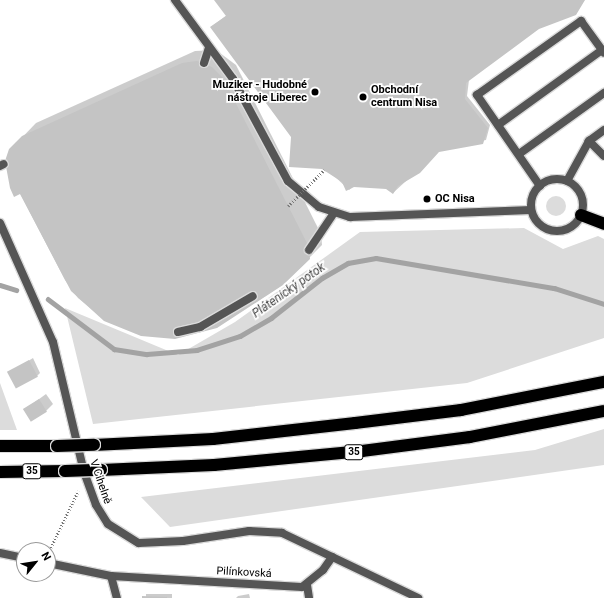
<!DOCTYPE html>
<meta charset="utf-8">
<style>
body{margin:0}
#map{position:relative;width:604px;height:598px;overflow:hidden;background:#fff;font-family:Roboto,sans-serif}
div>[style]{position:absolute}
.green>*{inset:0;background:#dcdcdc}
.round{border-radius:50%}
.shadow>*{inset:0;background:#0003;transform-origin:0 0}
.stream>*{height:4.5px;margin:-2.25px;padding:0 2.25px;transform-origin:2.25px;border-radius:2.25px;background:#a3a3a3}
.building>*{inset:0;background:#c4c4c4;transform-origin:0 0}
.path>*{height:2.5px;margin-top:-1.25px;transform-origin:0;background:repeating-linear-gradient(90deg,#777 0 1px,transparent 0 3px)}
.roads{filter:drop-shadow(1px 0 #dbdbdb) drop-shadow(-1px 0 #dbdbdb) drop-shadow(0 1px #dbdbdb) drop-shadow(0 -1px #dbdbdb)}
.lane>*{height:8px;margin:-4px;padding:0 4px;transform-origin:4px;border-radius:4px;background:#555}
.street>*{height:8px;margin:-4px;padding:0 4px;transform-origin:4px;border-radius:4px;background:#555}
.street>.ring{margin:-4px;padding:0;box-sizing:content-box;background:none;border:8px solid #555;border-radius:50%}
.highway>*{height:12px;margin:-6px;padding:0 6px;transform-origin:6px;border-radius:6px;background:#000}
.path-bridge>*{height:2.5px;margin-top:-1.25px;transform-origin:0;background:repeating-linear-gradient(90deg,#777 0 1px,transparent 0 3px)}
.bridges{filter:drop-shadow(1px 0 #dbdbdb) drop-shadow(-1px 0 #dbdbdb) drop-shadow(0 1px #dbdbdb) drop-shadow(0 -1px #dbdbdb)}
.highway-bridge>*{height:12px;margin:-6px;padding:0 6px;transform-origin:6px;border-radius:6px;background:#000}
.dots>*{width:11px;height:11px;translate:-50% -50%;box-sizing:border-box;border:2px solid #fff;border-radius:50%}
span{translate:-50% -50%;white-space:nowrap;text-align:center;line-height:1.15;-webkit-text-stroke:3.5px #fff;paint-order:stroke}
.shield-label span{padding:1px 3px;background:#fff;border:1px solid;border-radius:3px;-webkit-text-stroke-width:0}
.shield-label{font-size:10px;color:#000;font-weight:700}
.poi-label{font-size:11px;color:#000;font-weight:700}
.right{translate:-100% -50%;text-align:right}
.left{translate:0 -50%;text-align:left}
.street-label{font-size:11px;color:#000}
.water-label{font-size:12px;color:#444;font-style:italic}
.north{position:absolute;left:16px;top:542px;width:40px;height:40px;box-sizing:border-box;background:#fff;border:1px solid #999;border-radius:50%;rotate:60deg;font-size:11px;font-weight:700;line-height:16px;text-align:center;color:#000}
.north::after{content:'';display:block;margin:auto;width:14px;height:18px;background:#000;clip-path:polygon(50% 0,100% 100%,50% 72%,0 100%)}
</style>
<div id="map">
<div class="green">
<div class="round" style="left:546px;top:196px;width:20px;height:20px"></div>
<div style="clip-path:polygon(524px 228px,563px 249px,598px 236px,604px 239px,604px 338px,467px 383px,93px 424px,65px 308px,178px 355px,235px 322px,360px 232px)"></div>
<div style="clip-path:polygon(0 383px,17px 430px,0 430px)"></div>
<div style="clip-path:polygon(604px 429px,604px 465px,170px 527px,141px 497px,535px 450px)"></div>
</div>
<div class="shadow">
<div style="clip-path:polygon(216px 0,585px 0,538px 28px,469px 80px,467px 96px,490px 125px,486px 140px,442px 148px,393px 193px,386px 188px,354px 186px,349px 190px,292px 136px,211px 27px,227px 15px)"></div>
<div style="clip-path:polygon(216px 50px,236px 65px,321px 234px,322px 245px,309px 258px,105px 320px,78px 298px,65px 280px,20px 193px,10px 150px,36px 123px,195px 51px)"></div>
<div style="clip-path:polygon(33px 358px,40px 373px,37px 376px,12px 371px)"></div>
<div style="clip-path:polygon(46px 394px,53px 404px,46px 411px,24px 410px)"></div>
<div style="left:146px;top:594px;width:26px;height:5px"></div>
<div style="clip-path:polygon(249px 594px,250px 598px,236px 598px,238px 596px)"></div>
</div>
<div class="stream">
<div style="left:0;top:285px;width:17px;rotate:17deg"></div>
<div style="left:48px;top:299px;width:83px;rotate:37.1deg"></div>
<div style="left:114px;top:349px;width:33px;rotate:9deg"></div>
<div style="left:147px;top:354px;width:50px;rotate:-4.6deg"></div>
<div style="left:197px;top:350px;width:45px;rotate:-18deg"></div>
<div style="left:240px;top:336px;width:36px;rotate:-30deg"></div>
<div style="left:271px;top:318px;width:65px;rotate:-38.1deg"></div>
<div style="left:322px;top:278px;width:30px;rotate:-30deg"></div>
<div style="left:348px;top:263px;width:28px;rotate:-10deg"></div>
<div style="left:376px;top:258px;width:181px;rotate:9.6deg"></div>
<div style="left:554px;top:288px;width:52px;rotate:17.7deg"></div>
</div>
<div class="building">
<div style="clip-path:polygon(214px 0,585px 0,576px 15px,539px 29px,466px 83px,465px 99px,488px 128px,483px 144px,439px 152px,420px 173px,398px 186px,393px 194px,386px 189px,354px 187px,346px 191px,342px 182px,322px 169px,289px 167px,291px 137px,210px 27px,226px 16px)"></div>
<div style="clip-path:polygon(197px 61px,212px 67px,223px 78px,309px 247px,310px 259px,283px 285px,217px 328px,175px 339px,141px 336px,104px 321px,71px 291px,20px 194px,14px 197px,10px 188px,5px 161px,9px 149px,22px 136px,182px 63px)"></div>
<div style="left:29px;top:360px;width:19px;height:25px;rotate:62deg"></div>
<div style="left:39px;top:399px;width:15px;height:19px;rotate:58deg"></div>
<div style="clip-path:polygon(142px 596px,167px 597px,167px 598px,142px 598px)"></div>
</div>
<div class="path">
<div style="left:48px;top:553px;width:69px;rotate:-64.2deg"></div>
</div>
<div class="roads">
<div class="lane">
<div style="left:204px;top:63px;width:16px;rotate:-72deg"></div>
<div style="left:498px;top:125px;width:128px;rotate:-35.8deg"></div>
<div style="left:604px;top:130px;width:19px;rotate:144deg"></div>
<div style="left:589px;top:141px;width:21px;rotate:45deg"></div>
<div style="left:519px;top:154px;width:105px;rotate:-35.7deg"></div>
<div style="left:0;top:166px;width:4px;rotate:-27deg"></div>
<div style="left:567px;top:181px;width:46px;rotate:-61.2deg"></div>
<div style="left:540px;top:186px;width:111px;rotate:-124.7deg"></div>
<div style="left:477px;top:95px;width:128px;rotate:-35.4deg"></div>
<div style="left:581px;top:21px;width:39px;rotate:54deg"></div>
<div style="left:309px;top:250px;width:45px;rotate:-56deg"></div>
<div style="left:178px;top:332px;width:23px;rotate:-13deg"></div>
<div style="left:200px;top:327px;width:61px;rotate:-30.3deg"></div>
</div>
<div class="street">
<div style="left:175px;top:0;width:98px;rotate:53.7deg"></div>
<div style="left:233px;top:79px;width:116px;rotate:61.7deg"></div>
<div style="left:288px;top:181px;width:40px;rotate:40deg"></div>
<div style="left:319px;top:207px;width:33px;rotate:18deg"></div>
<div style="left:350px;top:217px;width:181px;rotate:-2.2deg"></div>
<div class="ring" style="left:531px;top:179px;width:44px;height:44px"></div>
<div style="left:0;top:223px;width:130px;rotate:66deg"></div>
<div style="left:53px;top:342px;width:134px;rotate:76.6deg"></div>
<div style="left:84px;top:472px;width:35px;rotate:70deg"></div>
<div style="left:96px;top:505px;width:22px;rotate:58deg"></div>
<div style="left:108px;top:524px;width:36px;rotate:32deg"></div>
<div style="left:139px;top:543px;width:44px;rotate:-2.6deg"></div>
<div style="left:183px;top:541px;width:67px;rotate:-8.6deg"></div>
<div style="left:249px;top:531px;width:33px;rotate:3deg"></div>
<div style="left:282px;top:533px;width:151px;rotate:25.5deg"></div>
<div style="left:0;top:553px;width:25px;rotate:12deg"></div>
<div style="left:48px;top:563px;width:64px;rotate:11.7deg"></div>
<div style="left:111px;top:576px;width:191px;rotate:3.3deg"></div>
<div style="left:302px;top:587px;width:27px;rotate:-39deg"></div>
<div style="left:323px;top:570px;width:16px;rotate:-55deg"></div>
<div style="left:111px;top:576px;width:23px;rotate:75deg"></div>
<div style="left:307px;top:585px;width:13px;rotate:81deg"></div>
</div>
<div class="highway">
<div style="left:581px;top:215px;width:25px;rotate:21deg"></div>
<div style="left:94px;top:445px;width:119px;rotate:-2.9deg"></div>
<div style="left:213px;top:439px;width:143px;rotate:-6.4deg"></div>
<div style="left:355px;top:423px;width:107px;rotate:-7deg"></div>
<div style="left:461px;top:410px;width:146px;rotate:-11.1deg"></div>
<div style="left:0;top:446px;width:57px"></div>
<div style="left:101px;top:470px;width:113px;rotate:-2.5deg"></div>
<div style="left:214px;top:465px;width:149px;rotate:-5.4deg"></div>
<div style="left:362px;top:451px;width:109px;rotate:-7.4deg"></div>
<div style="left:470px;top:437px;width:136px;rotate:-11deg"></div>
<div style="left:0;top:472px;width:65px;rotate:-0.9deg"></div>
</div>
</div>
<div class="path-bridge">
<div style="left:288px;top:206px;width:51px;rotate:-45deg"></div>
</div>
<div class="bridges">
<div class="highway-bridge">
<div style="left:57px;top:446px;width:37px;rotate:-2deg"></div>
<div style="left:65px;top:471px;width:36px;rotate:-2deg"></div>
</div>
</div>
<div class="dots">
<div style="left:315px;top:92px;background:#000"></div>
<div style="left:363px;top:97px;background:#000"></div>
<div style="left:427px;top:199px;background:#000"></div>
</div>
<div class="shield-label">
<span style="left:354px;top:452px">35</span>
<span style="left:32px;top:471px">35</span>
</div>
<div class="poi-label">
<span class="right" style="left:307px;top:92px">Muziker - Hudobné<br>nástroje Liberec</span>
<span class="left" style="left:371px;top:97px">Obchodní<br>centrum Nisa</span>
<span class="left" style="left:435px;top:199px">OC Nisa</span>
</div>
<div class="street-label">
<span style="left:100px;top:482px;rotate:71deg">V Cihelně</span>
<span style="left:244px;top:573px;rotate:3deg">Pilínkovská</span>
</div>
<div class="water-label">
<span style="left:289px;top:291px;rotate:-35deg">Plátenický potok</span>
</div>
<div class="north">N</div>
</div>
